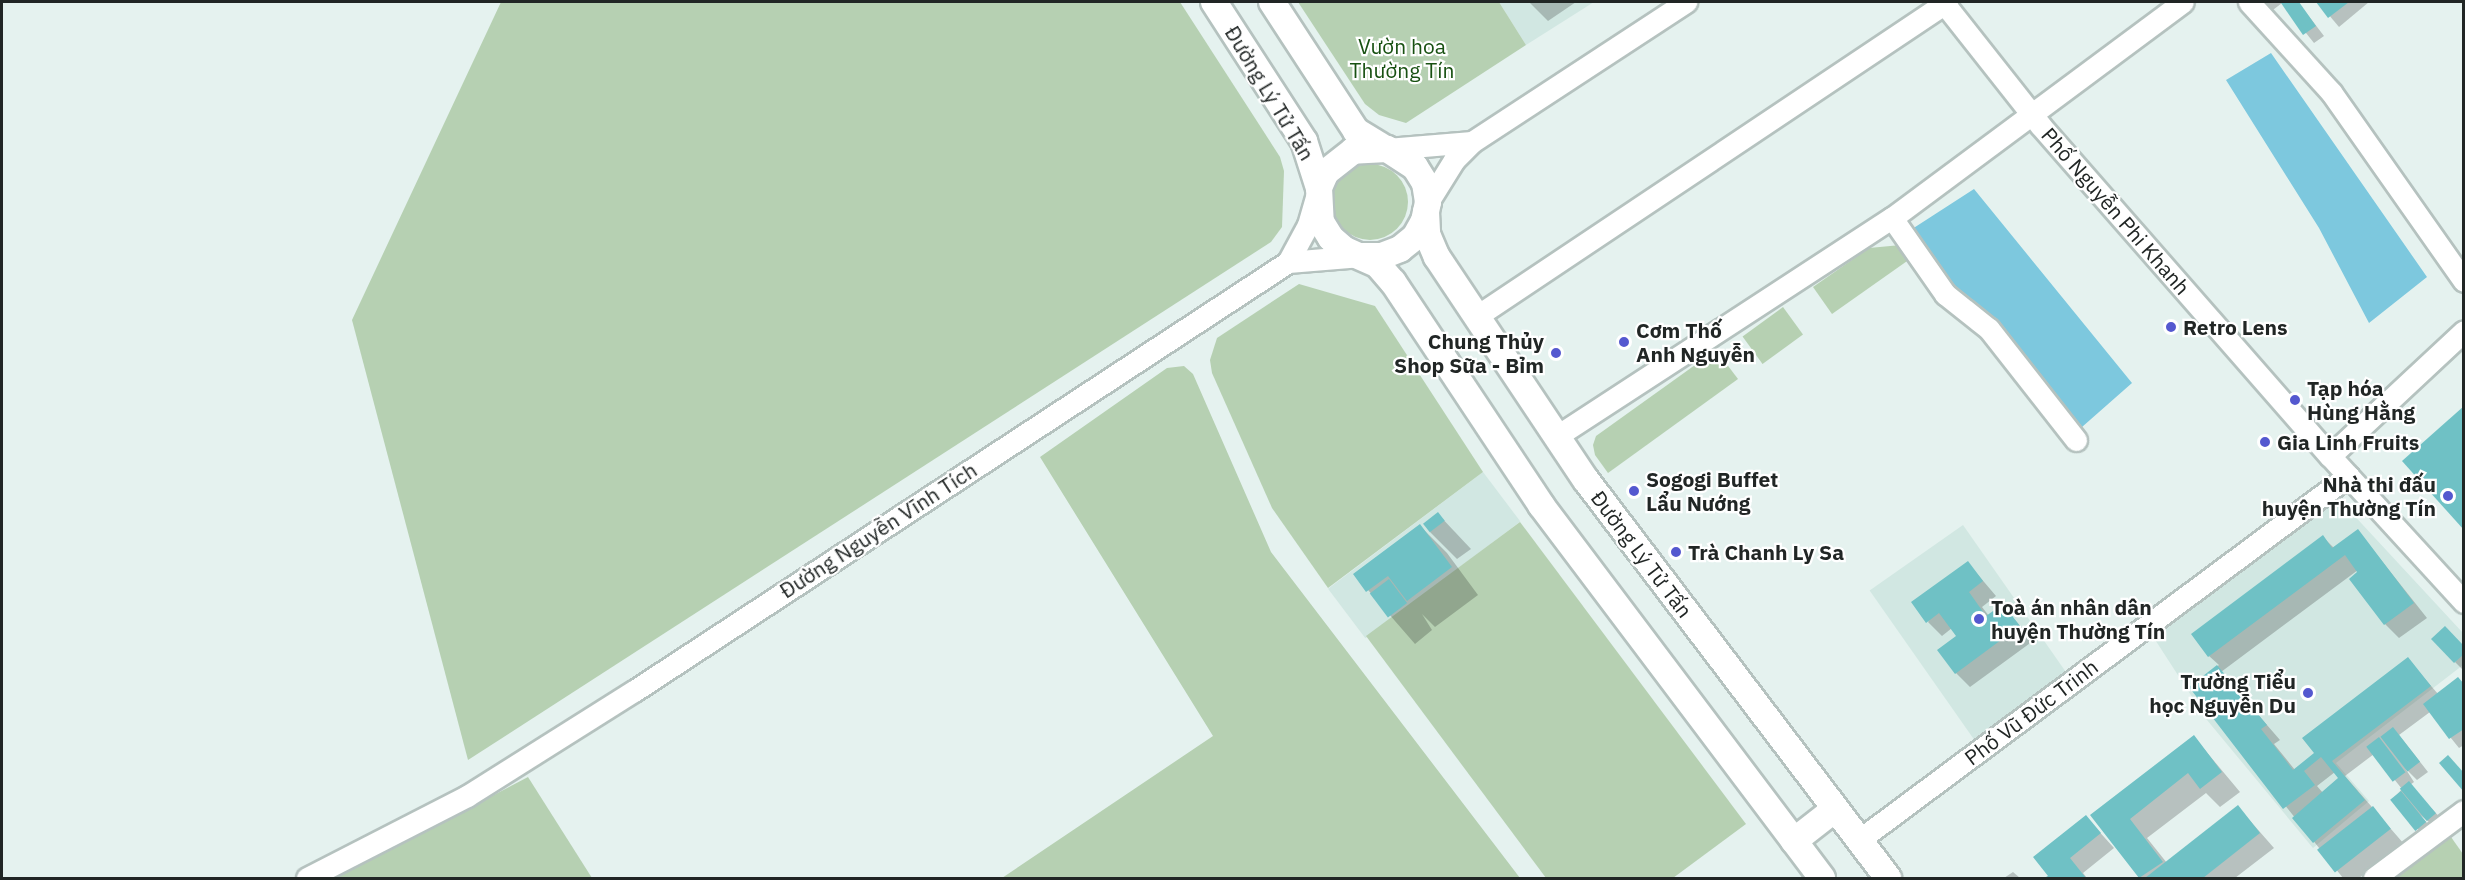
<!DOCTYPE html>
<meta charset="utf-8">
<style>
body{margin:0}
#map{position:relative;width:2465px;height:880px;overflow:hidden;background:#e5f2ef;font-family:"IBM Plex Sans",sans-serif}
div>[style]{position:absolute}
.built>*{inset:0;background:#d1e7e2;transform-origin:0 0}
.green>*{inset:0;background:#b6d0b2;transform-origin:0 0}
.round{border-radius:50%}
.water>*{inset:0;background:#7dc8de}
.shadow>*{inset:0;background:#0003}
.building>*{inset:0;background:#6fc1c5;transform-origin:0 0}
.roads{filter:drop-shadow(2px 0 #b5c2bf) drop-shadow(-2px 0 #b5c2bf) drop-shadow(0 2px #b5c2bf) drop-shadow(0 -2px #b5c2bf)}
.minor>*{height:21px;margin:-10.5px;padding:0 10.5px;transform-origin:10.5px;border-radius:10.5px;background:#fff}
.tertiary>*{height:26px;margin:-13px;padding:0 13px;transform-origin:13px;border-radius:13px;background:#fff}
.dots>*{width:16px;height:16px;translate:-50% -50%;box-sizing:border-box;border:3px solid #fff;border-radius:50%}
span{translate:-50% -50%;white-space:nowrap;text-align:center;line-height:1.15;-webkit-text-stroke:4.5px #fff;paint-order:stroke}
.park-label{font-size:21px;color:#185112}
.street-label{font-size:21px;color:#212625}
.poi-label{font-size:21px;color:#212625;font-weight:700}
.left{translate:0 -50%;text-align:left}
.right{translate:-100% -50%;text-align:right}
.frame{position:absolute;inset:0;border:3px solid #212625;pointer-events:none}
</style>
<div id="map">
<div class="built">
<div style="clip-path:polygon(1499px 2px,1594px 2px,1526px 45px)"></div>
<div style="left:1483px;top:472px;width:62px;height:194px;rotate:53deg"></div>
<div style="clip-path:polygon(2337px 497px,2463px 633px,2463px 665px,2336px 763px,2369px 801px,2313px 848px,2207px 720px,2152px 635px)"></div>
<div style="left:1963px;top:525px;width:190px;height:114px;rotate:55deg"></div>
</div>
<div class="green">
<div style="clip-path:polygon(501px 2px,1180px 2px,1280px 157px,1284px 171px,1282px 227px,1271px 242px,468px 760px,352px 320px)"></div>
<div style="clip-path:polygon(1298px 2px,1499px 2px,1526px 45px,1406px 123px,1379px 115px,1365px 104px)"></div>
<div class="round" style="left:1332px;top:164px;width:76px;height:76px"></div>
<div style="clip-path:polygon(1901px 245px,1910px 259px,1832px 314px,1813px 287px,1869px 248px)"></div>
<div style="clip-path:polygon(1299px 284px,1375px 306px,1483px 472px,1328px 588px,1272px 508px,1212px 373px,1210px 360px,1217px 338px)"></div>
<div style="left:1783px;top:307px;width:34px;height:50px;rotate:54deg"></div>
<div style="clip-path:polygon(1716px 350px,1738px 379px,1608px 473px,1595px 455px,1593px 445px,1596px 436px)"></div>
<div style="clip-path:polygon(1184px 366px,1193px 374px,1271px 552px,1520px 878px,1002px 878px,1213px 736px,1040px 457px,1167px 368px)"></div>
<div style="clip-path:polygon(1520px 522px,1746px 824px,1673px 878px,1546px 878px,1366px 636px)"></div>
<div style="clip-path:polygon(528px 777px,592px 878px,336px 878px)"></div>
<div style="clip-path:polygon(2451px 837px,2463px 854px,2463px 878px,2394px 878px)"></div>
</div>
<div class="water">
<div style="clip-path:polygon(2271px 53px,2427px 277px,2369px 323px,2319px 228px,2226px 80px)"></div>
<div style="clip-path:polygon(1974px 189px,2132px 383px,2082px 427px,2004px 330px,1955px 287px,1909px 231px)"></div>
</div>
<div class="shadow">
<div style="clip-path:polygon(1529px 2px,1576px 2px,1548px 21px)"></div>
<div style="clip-path:polygon(2259px 2px,2298px 2px,2324px 36px,2314px 43px,2282px 3px,2269px 13px)"></div>
<div style="clip-path:polygon(2318px 2px,2369px 2px,2339px 27px)"></div>
<div style="clip-path:polygon(1438px 514px,1471px 549px,1457px 559px,1430px 532px)"></div>
<div style="clip-path:polygon(1420px 526px,1447px 553px,1478px 595px,1435px 627px,1422px 614px,1432px 630px,1415px 644px,1355px 575px)"></div>
<div style="clip-path:polygon(evenodd,2358px 531px,2427px 618px,2399px 638px,2385px 624px,2358px 570px,2221px 672px,2280px 740px,2274px 744px,2295px 770px,2316px 754px,2408px 659px,2438px 694px,2464px 685px,2464px 745px,2459px 748px,2430px 712px,2399px 735px,2428px 772px,2417px 780px,2405px 768px,2414px 782px,2410px 785px,2445px 823px,2438px 829px,2419px 814px,2435px 832px,2427px 839px,2392px 800px,2402px 789px,2374px 754px,2345px 776px,2404px 844px,2359px 878px,2343px 878px,2191px 687px,2219px 665px,2209px 656px,2323px 537px,2334px 548px,2358px 531px,2335px 772px,2340px 778px,2323px 793px,2317px 786px,2335px 772px)"></div>
<div style="clip-path:polygon(1968px 563px,1996px 596px,1982px 607px,1989px 616px,2003px 606px,2033px 641px,1970px 687px,1956px 673px,1958px 636px,1952px 628px,1942px 636px,1928px 622px)"></div>
<div style="clip-path:polygon(2464px 648px,2464px 671px,2455px 662px)"></div>
<div style="clip-path:polygon(2194px 737px,2240px 792px,2220px 807px,2206px 793px,2147px 838px,2167px 863px,2238px 807px,2274px 848px,2235px 878px,2141px 878px,2092px 816px)"></div>
<div style="clip-path:polygon(2086px 817px,2114px 848px,2083px 873px,2087px 878px,2051px 878px,2035px 857px)"></div>
<div style="clip-path:polygon(2013px 872px,2020px 878px,2004px 878px)"></div>
</div>
<div class="building">
<div style="clip-path:polygon(2284px 2px,2299px 2px,2316px 26px,2303px 35px,2281px 3px)"></div>
<div style="clip-path:polygon(2316px 2px,2349px 2px,2328px 18px)"></div>
<div style="clip-path:polygon(2464px 406px,2464px 530px,2402px 461px)"></div>
<div style="left:1438px;top:512px;width:11px;height:19px;rotate:52deg"></div>
<div style="clip-path:polygon(1420px 524px,1452px 567px,1407px 601px,1388px 576px,1366px 592px,1353px 574px)"></div>
<div style="clip-path:polygon(2358px 529px,2414px 603px,2384px 625px,2349px 579px,2357px 572px,2345px 555px,2208px 657px,2191px 634px,2323px 535px,2332px 548px)"></div>
<div style="clip-path:polygon(1968px 561px,1983px 581px,1969px 592px,1986px 616px,2003px 604px,2020px 626px,1955px 674px,1937px 650px,1956px 636px,1939px 613px,1926px 623px,1911px 602px)"></div>
<div style="left:1389px;top:579px;width:30px;height:24px;rotate:53deg"></div>
<div style="clip-path:polygon(2445px 626px,2464px 646px,2464px 654px,2454px 663px,2431px 639px)"></div>
<div style="clip-path:polygon(2408px 657px,2431px 686px,2332px 761px,2365px 800px,2313px 843px,2292px 818px,2338px 778px,2321px 757px,2304px 771px,2315px 785px,2283px 809px,2189px 687px,2217px 665px,2267px 725px,2261px 729px,2293px 770px,2314px 753px,2302px 738px)"></div>
<div style="clip-path:polygon(2458px 677px,2464px 684px,2464px 729px,2449px 739px,2423px 704px)"></div>
<div style="left:2393px;top:727px;width:44px;height:16px;rotate:52deg"></div>
<div style="clip-path:polygon(2194px 735px,2222px 772px,2200px 789px,2188px 773px,2130px 819px,2163px 862px,2139px 878px,2090px 815px)"></div>
<div style="left:2379px;top:737px;width:44px;height:16px;rotate:53deg"></div>
<div style="clip-path:polygon(2448px 755px,2464px 773px,2464px 792px,2439px 763px)"></div>
<div style="left:2409px;top:781px;width:42px;height:12px;rotate:50deg"></div>
<div style="left:2401px;top:791px;width:40px;height:14px;rotate:51deg"></div>
<div style="clip-path:polygon(2238px 805px,2260px 833px,2203px 878px,2145px 878px)"></div>
<div style="left:2373px;top:806px;width:29px;height:71px;rotate:52deg"></div>
<div style="clip-path:polygon(2086px 815px,2101px 833px,2070px 858px,2086px 878px,2044px 878px,2048px 876px,2033px 857px)"></div>
</div>
<div class="roads">
<div class="minor">
<div style="left:1943px;top:2px;width:157px;rotate:51.7deg"></div>
<div style="left:2040px;top:125px;width:440px;rotate:48.8deg"></div>
<div style="left:2330px;top:456px;width:198px;rotate:47.5deg"></div>
<div style="left:2249px;top:2px;width:122px;rotate:47.7deg"></div>
<div style="left:2331px;top:92px;width:231px;rotate:54.9deg"></div>
<div style="left:1387px;top:149px;width:85px;rotate:-4.7deg"></div>
<div style="left:1428px;top:202px;width:49px;rotate:-58.2deg"></div>
<div style="left:1454px;top:160px;width:25px;rotate:-45deg"></div>
<div style="left:1472px;top:142px;width:256px;rotate:-33.2deg"></div>
<div style="left:1892px;top:218px;width:93px;rotate:55.1deg"></div>
<div style="left:1945px;top:294px;width:56px;rotate:38.5deg"></div>
<div style="left:1989px;top:329px;width:141px;rotate:51.9deg"></div>
<div style="left:1288px;top:262px;width:42px;rotate:-61.6deg"></div>
<div style="left:1308px;top:225px;width:29px;rotate:-74deg"></div>
<div style="left:1477px;top:316px;width:565px;rotate:-33.75deg"></div>
<div style="left:1557px;top:436px;width:400px;rotate:-33.1deg"></div>
<div style="left:1892px;top:218px;width:362px;rotate:-36.6deg"></div>
<div style="left:2330px;top:456px;width:183px;rotate:-43deg"></div>
<div style="left:1859px;top:840px;width:610px;rotate:-36.66deg"></div>
<div style="left:307px;top:878px;width:180px;rotate:-27.1deg"></div>
<div style="left:467px;top:796px;width:197px;rotate:-32.2deg"></div>
<div style="left:634px;top:691px;width:782px;rotate:-33.26deg"></div>
<div style="left:1288px;top:262px;width:73px;rotate:-4.7deg"></div>
<div style="left:2374px;top:878px;width:112px;rotate:-36.7deg"></div>
</div>
<div class="tertiary">
<div style="left:1214px;top:2px;width:166px;rotate:57.1deg"></div>
<div style="left:1304px;top:141px;width:49px;rotate:72.3deg"></div>
<div style="left:1272px;top:2px;width:154px;rotate:56.9deg"></div>
<div style="left:1356px;top:131px;width:35px;rotate:31deg"></div>
<div style="left:1426px;top:212px;width:22px;rotate:87deg"></div>
<div style="left:1427px;top:234px;width:25px;rotate:67deg"></div>
<div style="left:1437px;top:257px;width:268px;rotate:56.3deg"></div>
<div style="left:1586px;top:480px;width:500px;rotate:52.8deg"></div>
<div style="left:1363px;top:256px;width:19px"></div>
<div style="left:1382px;top:256px;width:19px;rotate:-21deg"></div>
<div style="left:1400px;top:249px;width:19px;rotate:-39deg"></div>
<div style="left:1415px;top:237px;width:18px;rotate:-61deg"></div>
<div style="left:1424px;top:221px;width:19px;rotate:-78deg"></div>
<div style="left:1428px;top:202px;width:19px;rotate:-99deg"></div>
<div style="left:1425px;top:183px;width:19px;rotate:-122deg"></div>
<div style="left:1415px;top:167px;width:33px;rotate:-147deg"></div>
<div style="left:1387px;top:149px;width:34px;rotate:177deg"></div>
<div style="left:1353px;top:151px;width:34px;rotate:142deg"></div>
<div style="left:1326px;top:172px;width:17px;rotate:114deg"></div>
<div style="left:1319px;top:188px;width:34px;rotate:87deg"></div>
<div style="left:1321px;top:222px;width:19px;rotate:58deg"></div>
<div style="left:1331px;top:238px;width:18px;rotate:41deg"></div>
<div style="left:1345px;top:250px;width:36px;rotate:24deg"></div>
<div style="left:1378px;top:265px;width:23px;rotate:49deg"></div>
<div style="left:1393px;top:282px;width:268px;rotate:56.4deg"></div>
<div style="left:1541px;top:505px;width:467px;rotate:53deg"></div>
<div style="left:1794px;top:841px;width:52px;rotate:-38deg"></div>
</div>
</div>
<div class="dots">
<div style="left:2171px;top:327px;background:#5458cf"></div>
<div style="left:1624px;top:342px;background:#5458cf"></div>
<div style="left:1556px;top:353px;background:#5458cf"></div>
<div style="left:2295px;top:400px;background:#5458cf"></div>
<div style="left:2265px;top:442px;background:#5458cf"></div>
<div style="left:1634px;top:491px;background:#5458cf"></div>
<div style="left:2448px;top:496px;background:#5458cf"></div>
<div style="left:1676px;top:552px;background:#5458cf"></div>
<div style="left:1979px;top:619px;background:#5458cf"></div>
<div style="left:2308px;top:693px;background:#5458cf"></div>
</div>
<div class="park-label">
<span style="left:1402px;top:58px">Vườn hoa<br>Thường Tín</span>
</div>
<div class="street-label">
<span style="left:1270px;top:93px;rotate:59deg">Đường Lý Tử Tấn</span>
<span style="left:2116px;top:211px;rotate:49deg">Phố Nguyễn Phi Khanh</span>
<span style="left:878px;top:530px;rotate:-33deg">Đường Nguyễn Vĩnh Tích</span>
<span style="left:1642px;top:554px;rotate:53deg">Đường Lý Tử Tấn</span>
<span style="left:2031px;top:712px;rotate:-37deg">Phố Vũ Đức Trinh</span>
</div>
<div class="poi-label">
<span class="left" style="left:2183px;top:327px">Retro Lens</span>
<span class="left" style="left:1636px;top:342px">Cơm Thố<br>Anh Nguyễn</span>
<span class="right" style="left:1544px;top:353px">Chung Thủy<br>Shop Sữa - Bỉm</span>
<span class="left" style="left:2307px;top:400px">Tạp hóa<br>Hùng Hằng</span>
<span class="left" style="left:2277px;top:442px">Gia Linh Fruits</span>
<span class="left" style="left:1646px;top:491px">Sogogi Buffet<br>Lẩu Nướng</span>
<span class="right" style="left:2436px;top:496px">Nhà thi đấu<br>huyện Thường Tín</span>
<span class="left" style="left:1688px;top:552px">Trà Chanh Ly Sa</span>
<span class="left" style="left:1991px;top:619px">Toà án nhân dân<br>huyện Thường Tín</span>
<span class="right" style="left:2296px;top:693px">Trường Tiểu<br>học Nguyễn Du</span>
</div>
<div class="frame"></div>
</div>
